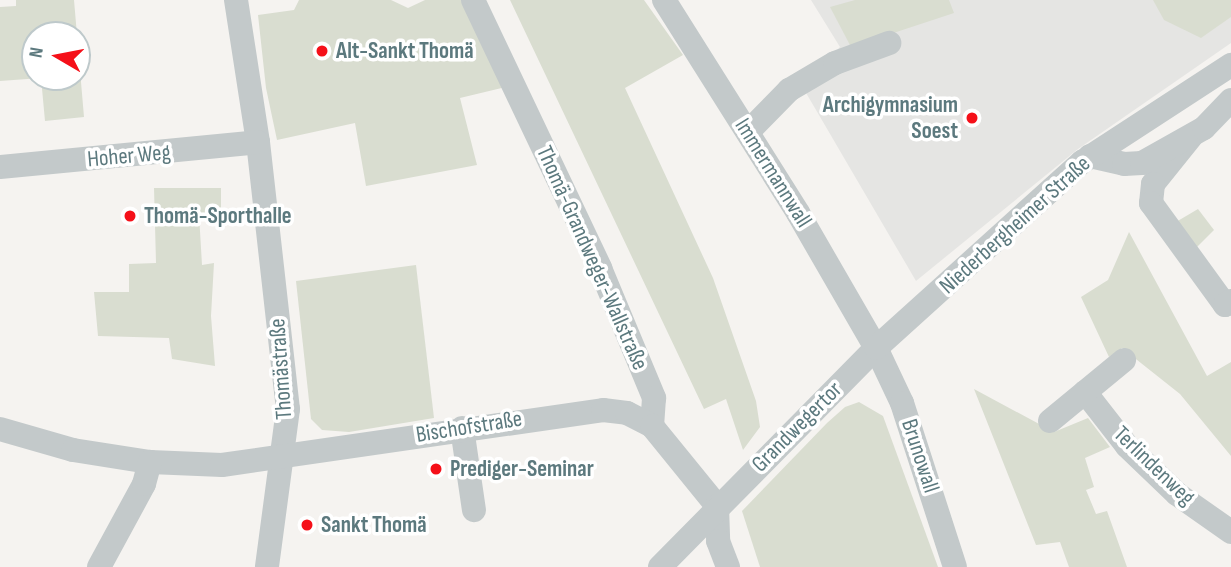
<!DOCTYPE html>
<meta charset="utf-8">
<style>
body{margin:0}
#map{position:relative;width:1231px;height:567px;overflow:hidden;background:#f5f3f0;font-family:"Sofia Sans Condensed",sans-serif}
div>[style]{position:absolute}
.built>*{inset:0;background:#e5e5e3}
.green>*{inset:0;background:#d9ddd0}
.minor>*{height:24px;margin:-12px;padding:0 12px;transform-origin:12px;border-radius:12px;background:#c3c9ca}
.dots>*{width:19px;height:19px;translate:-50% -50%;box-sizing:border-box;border:4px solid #fff;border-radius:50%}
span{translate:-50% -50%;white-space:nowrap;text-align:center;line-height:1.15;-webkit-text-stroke:7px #fff;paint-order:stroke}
.poi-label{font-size:23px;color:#5c797e;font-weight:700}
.left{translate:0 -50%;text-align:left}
.right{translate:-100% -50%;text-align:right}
.street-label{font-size:23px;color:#5c797e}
.north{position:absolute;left:21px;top:21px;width:70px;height:70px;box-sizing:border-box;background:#fff;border:2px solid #bec9cb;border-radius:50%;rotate:280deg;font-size:19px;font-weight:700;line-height:28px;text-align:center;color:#5c797e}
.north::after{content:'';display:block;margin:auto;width:24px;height:32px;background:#f51019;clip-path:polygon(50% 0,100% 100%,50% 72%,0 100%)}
</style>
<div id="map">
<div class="built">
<div style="clip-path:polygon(811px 0,1231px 0,1231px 43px,1078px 149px,916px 281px,802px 86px,840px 47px)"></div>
</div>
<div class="green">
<div style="clip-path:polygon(16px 0,74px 0,77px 35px,35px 35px,35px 77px,77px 77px,77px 35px,84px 117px,45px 121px,41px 78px,0 81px,0 7px,16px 6px)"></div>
<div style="clip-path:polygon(299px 0,391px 0,408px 8px,425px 0,467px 0,510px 86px,460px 98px,477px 165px,366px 186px,355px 123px,277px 140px,266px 88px,258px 15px,294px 10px)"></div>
<div style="clip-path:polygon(510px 0,644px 0,683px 55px,625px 88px,713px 278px,756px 401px,760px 427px,743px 450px,726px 399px,704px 409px)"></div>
<div style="clip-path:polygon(855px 0,949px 0,954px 13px,851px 47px,830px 7px)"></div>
<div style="clip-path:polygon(1153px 0,1231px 0,1231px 17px,1201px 38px,1164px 20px)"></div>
<div style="clip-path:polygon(154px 188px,221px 188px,221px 212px,199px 214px,202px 265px,214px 263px,211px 316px,215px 366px,172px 359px,169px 338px,98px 336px,94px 292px,129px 292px,129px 264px,156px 263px)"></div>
<div style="clip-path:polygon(1198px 209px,1214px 230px,1195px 249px,1176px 222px)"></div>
<div style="clip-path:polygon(1129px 232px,1207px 376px,1231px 362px,1231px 456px,1180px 394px,1122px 348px,1109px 357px,1081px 297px,1108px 280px)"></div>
<div style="clip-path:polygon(416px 265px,434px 418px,349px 432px,322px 430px,311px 419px,296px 281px)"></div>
<div style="clip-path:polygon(974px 389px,1054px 432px,1088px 418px,1110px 447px,1085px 458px,1094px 487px,1086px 490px,1096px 514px,1107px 511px,1127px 567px,1069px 567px,1060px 542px,1036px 545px)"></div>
<div style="clip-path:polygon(859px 402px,883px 416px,938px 567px,760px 567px,742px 511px,827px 423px,845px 407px)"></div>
</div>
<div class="minor">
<div style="left:236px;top:0;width:144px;rotate:81.2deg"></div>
<div style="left:258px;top:142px;width:269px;rotate:83.6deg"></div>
<div style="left:288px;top:409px;width:159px;rotate:97.6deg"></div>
<div style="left:473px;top:0;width:297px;rotate:64.6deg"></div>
<div style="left:600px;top:268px;width:141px;rotate:67.4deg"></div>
<div style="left:654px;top:398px;width:28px;rotate:94deg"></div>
<div style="left:664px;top:0;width:252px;rotate:57.8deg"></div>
<div style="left:798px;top:213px;width:156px;rotate:60deg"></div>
<div style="left:876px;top:348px;width:61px;rotate:64.7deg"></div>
<div style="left:902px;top:403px;width:172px;rotate:72.1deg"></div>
<div style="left:748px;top:132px;width:59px;rotate:-45.7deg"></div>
<div style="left:789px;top:90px;width:53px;rotate:-30.4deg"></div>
<div style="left:835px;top:63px;width:58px;rotate:-20.3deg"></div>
<div style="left:1190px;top:138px;width:59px;rotate:128.8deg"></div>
<div style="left:1153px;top:184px;width:19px;rotate:96deg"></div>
<div style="left:1151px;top:203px;width:126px;rotate:54deg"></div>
<div style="left:1225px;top:305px;width:7px;rotate:-34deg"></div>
<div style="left:1090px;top:156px;width:35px;rotate:13deg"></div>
<div style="left:1124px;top:164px;width:18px;rotate:-3deg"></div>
<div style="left:1142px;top:163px;width:71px;rotate:-29.4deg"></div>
<div style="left:1204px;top:128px;width:39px;rotate:-46deg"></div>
<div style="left:0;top:167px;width:259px;rotate:-5.5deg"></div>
<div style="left:1085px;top:392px;width:68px;rotate:52.1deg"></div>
<div style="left:1127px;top:446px;width:69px;rotate:43.8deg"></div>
<div style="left:1177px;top:494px;width:66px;rotate:35.1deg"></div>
<div style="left:1050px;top:421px;width:96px;rotate:-39.5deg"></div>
<div style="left:462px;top:428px;width:83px;rotate:81.7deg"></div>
<div style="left:0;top:429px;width:76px;rotate:16deg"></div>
<div style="left:73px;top:450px;width:78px;rotate:8.9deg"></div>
<div style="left:150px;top:462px;width:72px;rotate:2.4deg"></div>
<div style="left:222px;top:465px;width:385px;rotate:-8.2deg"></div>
<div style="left:603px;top:410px;width:24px;rotate:7deg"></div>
<div style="left:627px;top:413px;width:28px;rotate:27deg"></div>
<div style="left:652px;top:426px;width:103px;rotate:50.9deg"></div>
<div style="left:717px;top:506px;width:35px;rotate:88deg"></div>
<div style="left:718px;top:541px;width:28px;rotate:69deg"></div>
<div style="left:99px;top:567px;width:94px;rotate:-61.5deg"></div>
<div style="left:144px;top:484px;width:23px;rotate:-75deg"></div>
<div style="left:660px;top:567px;width:308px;rotate:-45.4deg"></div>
<div style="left:876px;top:348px;width:278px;rotate:-42.1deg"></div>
<div style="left:1082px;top:162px;width:178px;rotate:-33.1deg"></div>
</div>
<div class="dots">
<div style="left:322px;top:51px;background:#f51019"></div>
<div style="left:972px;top:118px;background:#f51019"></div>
<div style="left:130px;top:216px;background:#f51019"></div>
<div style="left:436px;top:469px;background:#f51019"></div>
<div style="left:307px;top:525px;background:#f51019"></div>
</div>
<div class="poi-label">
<span class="left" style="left:336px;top:51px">Alt-Sankt Thomä</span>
<span class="right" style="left:958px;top:118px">Archigymnasium<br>Soest</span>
<span class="left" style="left:144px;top:216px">Thomä-Sporthalle</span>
<span class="left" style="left:450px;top:469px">Prediger-Seminar</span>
<span class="left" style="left:321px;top:525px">Sankt Thomä</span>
</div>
<div class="street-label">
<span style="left:129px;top:156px;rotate:-5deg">Hoher Weg</span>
<span style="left:773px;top:173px;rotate:58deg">Immermannwall</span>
<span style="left:1015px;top:225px;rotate:-42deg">Niederbergheimer Straße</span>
<span style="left:592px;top:258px;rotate:66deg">Thomä-Grandweger-Wallstraße</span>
<span style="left:281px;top:369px;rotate:-94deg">Thomästraße</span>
<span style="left:469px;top:427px;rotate:-9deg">Bischofstraße</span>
<span style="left:797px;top:427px;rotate:-45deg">Grandwegertor</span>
<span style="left:920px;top:456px;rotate:72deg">Brunowall</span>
<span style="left:1154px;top:466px;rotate:44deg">Terlindenweg</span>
</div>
<div class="north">N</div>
</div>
